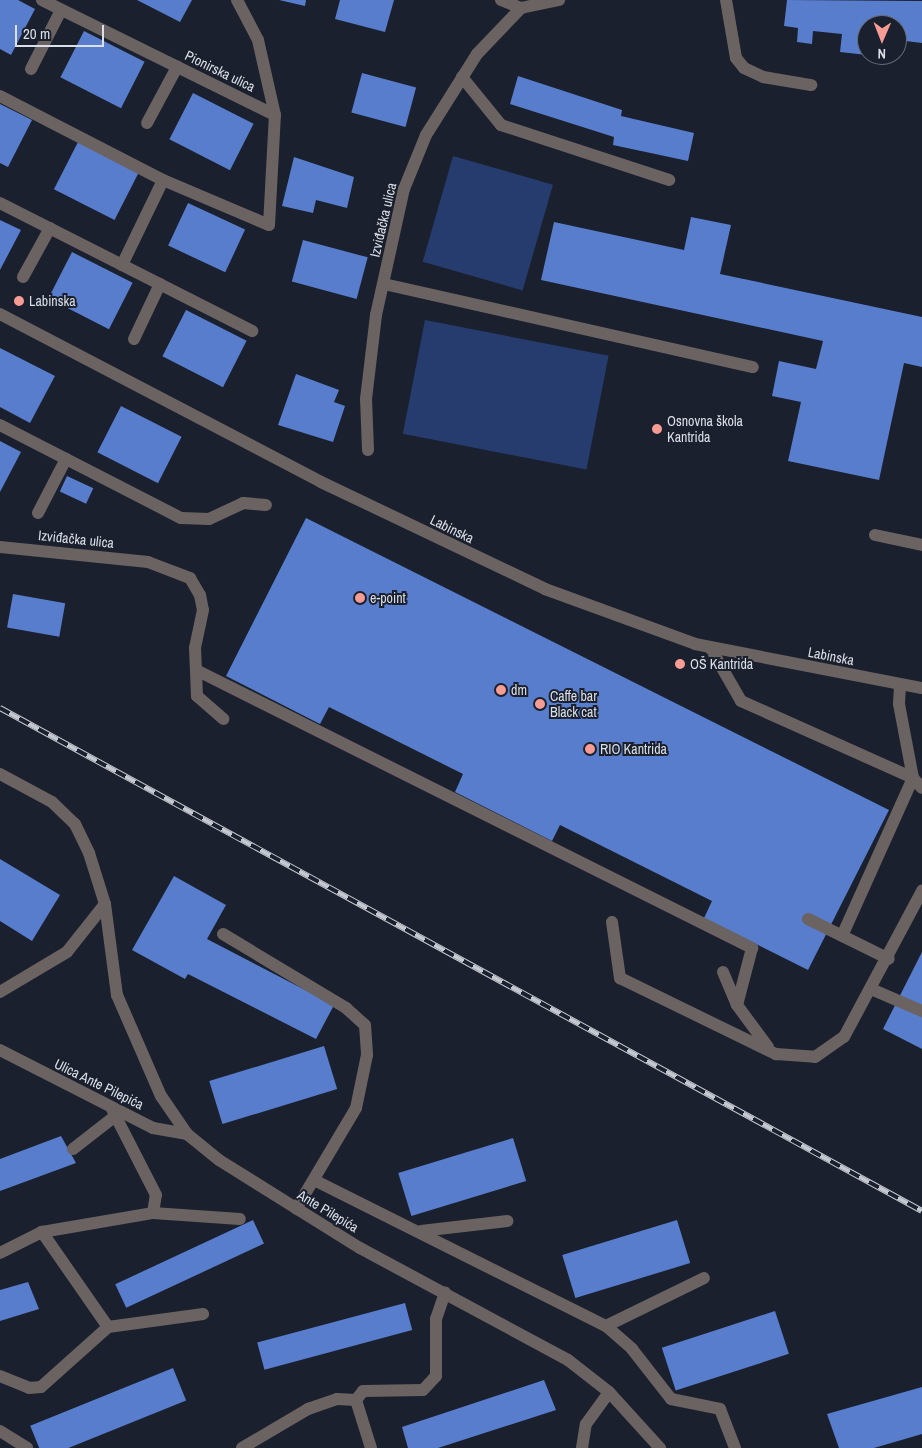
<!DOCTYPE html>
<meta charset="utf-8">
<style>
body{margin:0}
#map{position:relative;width:922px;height:1448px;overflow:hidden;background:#1a202d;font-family:"Archivo Narrow",sans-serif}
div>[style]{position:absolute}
.green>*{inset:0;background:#263c6e;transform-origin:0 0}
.building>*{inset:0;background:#587dcd;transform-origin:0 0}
.service>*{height:12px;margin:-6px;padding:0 6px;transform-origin:6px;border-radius:6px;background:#6b6362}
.minor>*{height:12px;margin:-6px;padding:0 6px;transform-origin:6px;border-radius:6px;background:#6b6362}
.rail>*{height:5.5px;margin-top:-2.75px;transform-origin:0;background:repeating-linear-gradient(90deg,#1a202d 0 11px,#c4c8d1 0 22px);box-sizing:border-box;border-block:1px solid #c4c8d1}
.dots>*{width:14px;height:14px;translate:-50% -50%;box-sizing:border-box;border:2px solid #1a202d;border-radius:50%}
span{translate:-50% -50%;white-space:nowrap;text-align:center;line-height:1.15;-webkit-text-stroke:4px #1a202d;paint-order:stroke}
.street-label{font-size:14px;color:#dbdfe8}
.poi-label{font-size:14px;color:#dbdfe8}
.left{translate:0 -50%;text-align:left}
.north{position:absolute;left:857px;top:15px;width:50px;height:50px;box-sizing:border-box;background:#1a202d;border:1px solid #676c78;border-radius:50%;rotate:181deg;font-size:14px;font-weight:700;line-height:20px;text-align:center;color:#dbdfe8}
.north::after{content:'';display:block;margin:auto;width:18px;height:22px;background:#f59c94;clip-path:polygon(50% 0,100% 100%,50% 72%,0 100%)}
.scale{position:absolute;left:15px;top:25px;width:89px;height:22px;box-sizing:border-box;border:2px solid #dbdfe8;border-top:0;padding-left:6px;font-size:15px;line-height:18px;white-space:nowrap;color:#dbdfe8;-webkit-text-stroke:4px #1a202d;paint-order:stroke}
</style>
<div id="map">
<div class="green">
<div style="left:453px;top:156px;width:104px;height:110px;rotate:16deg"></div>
<div style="left:425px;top:320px;width:187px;height:116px;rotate:11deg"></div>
</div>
<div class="building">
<div style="clip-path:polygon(0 0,18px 0,35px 9px,11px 55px,0 49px)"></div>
<div style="clip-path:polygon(137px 0,192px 0,180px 22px)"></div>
<div style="clip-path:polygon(279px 0,306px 0,305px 6px)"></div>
<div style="clip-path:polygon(340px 0,394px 0,385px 32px,335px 19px)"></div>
<div style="clip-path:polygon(787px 0,922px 1px,922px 43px,897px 40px,897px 25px,867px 25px,867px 55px,840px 52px,842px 34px,813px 31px,812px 44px,797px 42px,798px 28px,784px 26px)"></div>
<div style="left:84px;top:31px;width:68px;height:52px;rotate:27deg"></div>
<div style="left:362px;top:73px;width:56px;height:41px;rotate:15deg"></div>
<div style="clip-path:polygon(518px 76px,622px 110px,621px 116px,694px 133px,688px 161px,613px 145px,614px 137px,510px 104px)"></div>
<div style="left:193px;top:93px;width:68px;height:52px;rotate:27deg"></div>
<div style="clip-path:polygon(0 104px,32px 120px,8px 167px,0 163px)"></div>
<div style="left:78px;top:142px;width:68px;height:53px;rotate:27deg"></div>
<div style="clip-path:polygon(294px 157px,354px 177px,347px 208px,316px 200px,313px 213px,282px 206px)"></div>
<div style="left:188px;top:203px;width:63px;height:47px;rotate:25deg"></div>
<div style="clip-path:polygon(691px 217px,731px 225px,720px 274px,922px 317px,922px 367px,904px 363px,879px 480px,788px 461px,801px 402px,772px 396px,779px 361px,816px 369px,823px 341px,541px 280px,554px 222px,684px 250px)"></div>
<div style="clip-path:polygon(0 220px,21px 230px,0 270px)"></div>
<div style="left:303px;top:240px;width:67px;height:43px;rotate:15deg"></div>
<div style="left:72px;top:252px;width:68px;height:52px;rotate:27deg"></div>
<div style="left:186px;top:310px;width:68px;height:52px;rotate:27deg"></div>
<div style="clip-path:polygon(0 348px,55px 376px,30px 423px,0 407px)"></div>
<div style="clip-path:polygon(296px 374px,339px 390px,334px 402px,345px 406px,333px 442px,278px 425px)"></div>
<div style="left:121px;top:406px;width:68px;height:52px;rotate:27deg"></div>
<div style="clip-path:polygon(0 441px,21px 452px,0 492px)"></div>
<div style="left:67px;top:476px;width:29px;height:17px;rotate:25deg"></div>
<div style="clip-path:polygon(306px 518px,889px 810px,808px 970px,704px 918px,712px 901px,560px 825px,552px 841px,455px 792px,463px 774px,329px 707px,320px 724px,226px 676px)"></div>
<div style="left:13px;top:594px;width:53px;height:34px;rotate:10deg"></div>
<div style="clip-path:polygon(0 859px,60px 895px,32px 941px,0 921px)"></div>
<div style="clip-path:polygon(174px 876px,226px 905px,207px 939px,334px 1005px,316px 1039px,188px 974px,185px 979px,132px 950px)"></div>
<div style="clip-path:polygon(922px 952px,922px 1049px,883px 1029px)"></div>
<div style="left:324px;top:1046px;width:45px;height:120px;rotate:73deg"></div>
<div style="clip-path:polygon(61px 1136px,76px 1163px,0 1191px,0 1159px)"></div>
<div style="left:513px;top:1138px;width:45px;height:120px;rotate:73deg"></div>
<div style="left:253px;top:1220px;width:26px;height:152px;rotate:65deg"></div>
<div style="left:677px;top:1220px;width:45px;height:120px;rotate:73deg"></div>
<div style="clip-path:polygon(28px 1282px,39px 1309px,0 1321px,0 1290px)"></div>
<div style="left:405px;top:1303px;width:28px;height:153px;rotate:75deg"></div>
<div style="left:775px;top:1311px;width:45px;height:119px;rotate:72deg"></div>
<div style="left:173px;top:1368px;width:35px;height:154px;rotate:68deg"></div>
<div style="clip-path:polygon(544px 1380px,556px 1410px,438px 1448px,408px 1448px,402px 1427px)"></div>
<div style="clip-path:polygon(922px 1387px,922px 1434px,874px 1448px,839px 1448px,827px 1414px)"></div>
</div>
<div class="service">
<div style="left:726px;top:0;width:59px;rotate:80.2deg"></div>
<div style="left:736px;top:58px;width:13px;rotate:51deg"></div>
<div style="left:744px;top:68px;width:21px;rotate:25deg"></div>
<div style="left:763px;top:77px;width:49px;rotate:9.5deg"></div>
<div style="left:31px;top:69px;width:66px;rotate:-63deg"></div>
<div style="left:462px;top:77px;width:62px;rotate:50.9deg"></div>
<div style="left:501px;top:125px;width:177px;rotate:18.1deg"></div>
<div style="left:147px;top:123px;width:64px;rotate:-61.8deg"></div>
<div style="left:122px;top:265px;width:94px;rotate:-64.2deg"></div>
<div style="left:23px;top:277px;width:56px;rotate:-61.1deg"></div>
<div style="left:384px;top:284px;width:378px;rotate:12.7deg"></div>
<div style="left:134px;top:339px;width:61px;rotate:-64.7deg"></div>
<div style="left:38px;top:513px;width:61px;rotate:-62.6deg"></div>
<div style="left:875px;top:535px;width:48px;rotate:12deg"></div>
<div style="left:148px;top:562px;width:45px;rotate:20.9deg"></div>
<div style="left:190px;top:578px;width:20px;rotate:60deg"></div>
<div style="left:200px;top:595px;width:15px;rotate:79deg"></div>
<div style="left:203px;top:610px;width:39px;rotate:102deg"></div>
<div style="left:195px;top:648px;width:48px;rotate:87.6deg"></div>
<div style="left:197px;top:696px;width:35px;rotate:41deg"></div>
<div style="left:710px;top:647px;width:62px;rotate:60.1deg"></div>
<div style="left:741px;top:701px;width:188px;rotate:24.1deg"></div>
<div style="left:913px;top:778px;width:173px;rotate:114.2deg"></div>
<div style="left:196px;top:670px;width:622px;rotate:26.57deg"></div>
<div style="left:752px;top:948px;width:59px;rotate:104.7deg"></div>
<div style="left:808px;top:919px;width:90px;rotate:26.3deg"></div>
<div style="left:612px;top:922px;width:57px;rotate:81.9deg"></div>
<div style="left:620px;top:978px;width:174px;rotate:26deg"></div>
<div style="left:776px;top:1054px;width:39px;rotate:4deg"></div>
<div style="left:815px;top:1057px;width:35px;rotate:-35deg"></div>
<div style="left:844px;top:1037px;width:166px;rotate:-61.9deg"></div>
<div style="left:223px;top:934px;width:144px;rotate:31deg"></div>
<div style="left:346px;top:1008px;width:25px;rotate:42deg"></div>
<div style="left:365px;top:1025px;width:30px;rotate:86deg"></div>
<div style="left:367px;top:1055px;width:54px;rotate:101.7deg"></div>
<div style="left:356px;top:1108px;width:117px;rotate:120.7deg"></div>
<div style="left:723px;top:972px;width:36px;rotate:67deg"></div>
<div style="left:737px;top:1005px;width:52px;rotate:53.6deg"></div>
<div style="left:871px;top:989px;width:56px;rotate:23.3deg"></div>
<div style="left:73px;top:1149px;width:52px;rotate:-38deg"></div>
<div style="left:314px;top:1180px;width:326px;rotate:26.6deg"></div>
<div style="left:606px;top:1326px;width:35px;rotate:41deg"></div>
<div style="left:632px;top:1349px;width:63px;rotate:52deg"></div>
<div style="left:671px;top:1399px;width:50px;rotate:11.5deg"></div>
<div style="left:720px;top:1409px;width:42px;rotate:69deg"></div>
<div style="left:153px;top:1213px;width:87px;rotate:3.9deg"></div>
<div style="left:421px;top:1231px;width:87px;rotate:-6.6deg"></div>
<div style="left:0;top:1253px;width:47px;rotate:-26.6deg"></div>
<div style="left:42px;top:1232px;width:113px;rotate:-9.7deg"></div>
<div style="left:153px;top:1213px;width:18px;rotate:-81deg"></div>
<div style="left:156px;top:1195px;width:99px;rotate:-117.1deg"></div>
<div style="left:606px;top:1326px;width:109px;rotate:-26.1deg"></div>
<div style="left:108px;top:1327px;width:96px;rotate:-7.8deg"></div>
<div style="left:0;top:1376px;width:31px;rotate:22deg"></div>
<div style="left:29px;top:1388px;width:12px;rotate:-5deg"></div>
<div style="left:41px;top:1387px;width:90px;rotate:-41.8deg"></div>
<div style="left:108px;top:1327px;width:116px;rotate:-124.8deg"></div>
<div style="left:0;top:1431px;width:32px;rotate:32deg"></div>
<div style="left:242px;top:1448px;width:77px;rotate:-30.6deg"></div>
<div style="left:308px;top:1409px;width:31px;rotate:-19deg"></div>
<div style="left:337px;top:1399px;width:19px;rotate:3deg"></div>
<div style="left:371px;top:1448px;width:50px;rotate:-107.4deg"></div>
<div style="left:356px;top:1400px;width:11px;rotate:-52deg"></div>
<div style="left:363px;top:1391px;width:60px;rotate:-1deg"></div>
<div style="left:423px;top:1390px;width:19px;rotate:-47deg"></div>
<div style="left:436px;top:1376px;width:57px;rotate:-90deg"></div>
<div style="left:436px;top:1319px;width:28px;rotate:-71deg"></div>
<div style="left:582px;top:1448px;width:24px;rotate:-81deg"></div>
<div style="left:586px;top:1424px;width:39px;rotate:-54deg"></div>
</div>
<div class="minor">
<div style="left:42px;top:0;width:260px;rotate:26.3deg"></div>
<div style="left:501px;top:0;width:22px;rotate:22deg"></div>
<div style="left:0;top:96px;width:183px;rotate:27.3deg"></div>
<div style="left:163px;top:180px;width:115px;rotate:23deg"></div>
<div style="left:269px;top:225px;width:110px;rotate:-86.9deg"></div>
<div style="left:275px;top:115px;width:77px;rotate:-102.8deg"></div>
<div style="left:258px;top:40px;width:45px;rotate:-117.7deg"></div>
<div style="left:0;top:203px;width:283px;rotate:26.9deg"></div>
<div style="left:0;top:314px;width:362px;rotate:27.6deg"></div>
<div style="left:321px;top:482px;width:248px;rotate:25.5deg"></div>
<div style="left:545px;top:589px;width:160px;rotate:20.1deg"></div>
<div style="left:695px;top:644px;width:231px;rotate:11deg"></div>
<div style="left:0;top:425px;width:203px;rotate:27.2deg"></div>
<div style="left:181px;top:518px;width:28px;rotate:2deg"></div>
<div style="left:209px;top:519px;width:38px;rotate:-25deg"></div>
<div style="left:243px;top:503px;width:23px;rotate:5deg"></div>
<div style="left:368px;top:450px;width:51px;rotate:-92.2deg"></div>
<div style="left:366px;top:399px;width:85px;rotate:-83.2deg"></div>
<div style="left:376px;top:315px;width:129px;rotate:-77.5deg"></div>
<div style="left:404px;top:189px;width:58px;rotate:-67.8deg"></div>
<div style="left:426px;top:135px;width:96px;rotate:-57.8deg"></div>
<div style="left:477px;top:54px;width:64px;rotate:-46.3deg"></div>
<div style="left:521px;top:8px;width:39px;rotate:-12deg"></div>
<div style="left:0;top:547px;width:149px;rotate:5.8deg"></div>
<div style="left:900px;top:685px;width:19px;rotate:93deg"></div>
<div style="left:899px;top:704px;width:75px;rotate:79.3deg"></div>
<div style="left:913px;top:778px;width:13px;rotate:48deg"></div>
<div style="left:0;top:774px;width:59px;rotate:28.3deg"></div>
<div style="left:52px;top:802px;width:32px;rotate:44deg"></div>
<div style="left:75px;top:824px;width:32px;rotate:64deg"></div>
<div style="left:89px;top:853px;width:53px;rotate:72.6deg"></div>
<div style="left:105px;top:904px;width:61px;rotate:128.4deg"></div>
<div style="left:67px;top:952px;width:78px;rotate:149.2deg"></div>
<div style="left:105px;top:904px;width:92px;rotate:82.5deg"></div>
<div style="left:117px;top:995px;width:110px;rotate:66.5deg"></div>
<div style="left:161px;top:1096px;width:46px;rotate:55.6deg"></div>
<div style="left:187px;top:1134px;width:41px;rotate:39.1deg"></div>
<div style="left:219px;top:1160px;width:166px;rotate:32deg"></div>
<div style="left:360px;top:1248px;width:236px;rotate:28.3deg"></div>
<div style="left:568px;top:1360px;width:52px;rotate:38deg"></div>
<div style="left:609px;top:1392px;width:76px;rotate:47.7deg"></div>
<div style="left:0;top:1050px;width:172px;rotate:27deg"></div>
<div style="left:153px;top:1128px;width:35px;rotate:10deg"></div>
</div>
<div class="rail">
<div style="left:0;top:708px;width:1050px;rotate:28.61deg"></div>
</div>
<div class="dots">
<div style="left:19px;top:301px;background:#f59c94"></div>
<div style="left:657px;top:429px;background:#f59c94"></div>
<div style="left:360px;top:598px;background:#f59c94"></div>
<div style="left:680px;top:664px;background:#f59c94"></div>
<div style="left:501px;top:690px;background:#f59c94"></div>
<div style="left:540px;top:704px;background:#f59c94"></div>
<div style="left:590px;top:749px;background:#f59c94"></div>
</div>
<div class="street-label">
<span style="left:220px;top:71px;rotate:26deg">Pionirska ulica</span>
<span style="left:383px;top:220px;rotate:-77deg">Izviđačka ulica</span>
<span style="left:452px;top:529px;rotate:26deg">Labinska</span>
<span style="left:76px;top:539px;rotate:6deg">Izviđačka ulica</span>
<span style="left:831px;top:656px;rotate:11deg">Labinska</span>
<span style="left:99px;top:1084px;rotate:26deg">Ulica Ante Pilepića</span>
<span style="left:328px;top:1211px;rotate:31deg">Ante Pilepića</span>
</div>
<div class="poi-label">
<span class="left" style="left:29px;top:301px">Labinska</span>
<span class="left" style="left:667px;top:429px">Osnovna škola<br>Kantrida</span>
<span class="left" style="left:370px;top:598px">e-point</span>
<span class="left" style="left:690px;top:664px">OŠ Kantrida</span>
<span class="left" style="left:511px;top:690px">dm</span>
<span class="left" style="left:550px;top:704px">Caffe bar<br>Black cat</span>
<span class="left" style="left:600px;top:749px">RIO Kantrida</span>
</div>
<div class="north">N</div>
<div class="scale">20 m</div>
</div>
